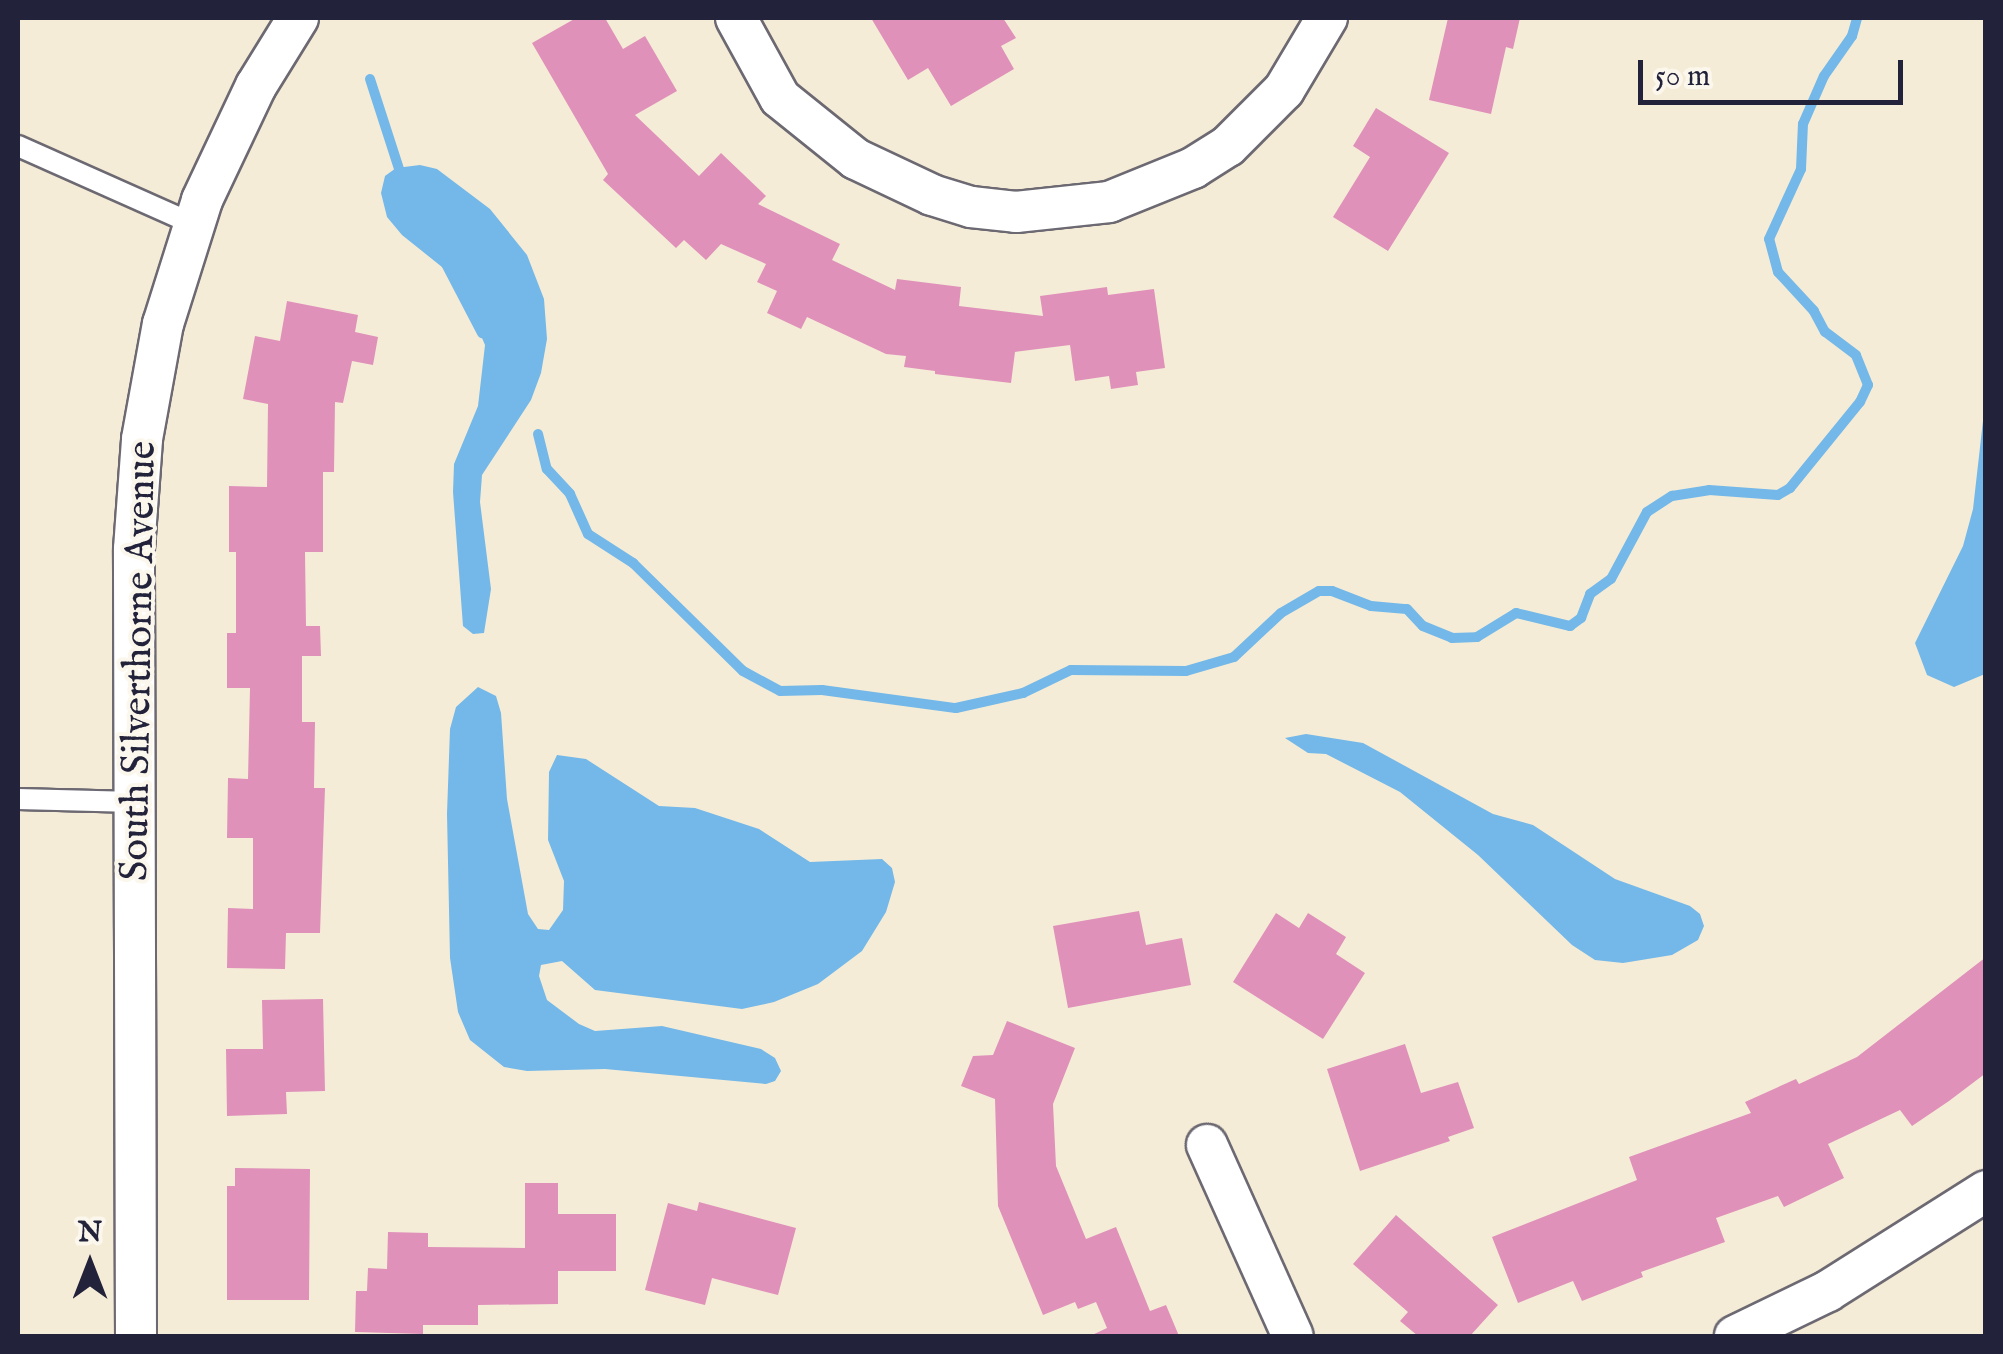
<!DOCTYPE html>
<style>
body{margin:0}
#map{position:relative;width:2003px;height:1354px;overflow:hidden;background:#f5ecd7;font-family:"IM FELL English",serif}
div>[style]{position:absolute}
.water>*{inset:0;background:#73b8e9}
.stream>*{height:10px;margin:-5px;padding:0 5px;transform-origin:5px;border-radius:5px;background:#73b8e9}
.building>*{inset:0;background:#df91ba}
.roads{filter:drop-shadow(2px 0 #6c6972) drop-shadow(-2px 0 #6c6972) drop-shadow(0 2px #6c6972) drop-shadow(0 -2px #6c6972)}
.lane>*{height:20px;margin:-10px;padding:0 10px;transform-origin:10px;border-radius:10px;background:#fff}
.street>*{height:40px;margin:-20px;padding:0 20px;transform-origin:20px;border-radius:20px;background:#fff}
span{translate:-50% -50%;white-space:nowrap;text-align:center;line-height:1.15;-webkit-text-stroke:8px #fbf7ec;paint-order:stroke}
.street-label{font-size:40px;color:#22223b}
.frame{position:absolute;inset:0;border:20px solid #22223b;pointer-events:none}
.north{position:absolute;left:40px;top:1214px;width:100px;height:100px;-webkit-text-stroke:8px #fbf7ec;paint-order:stroke;rotate:0deg;font-size:28px;font-weight:700;line-height:40px;text-align:center;color:#22223b}
.north::after{content:'';display:block;margin:auto;width:35px;height:45px;background:#22223b;clip-path:polygon(50% 0,100% 100%,50% 72%,0 100%)}
.scale{position:absolute;left:1638px;top:60px;width:265px;height:45px;box-sizing:border-box;border:5px solid #22223b;border-top:0;padding-left:12px;font-size:30px;line-height:35px;white-space:nowrap;color:#22223b;-webkit-text-stroke:8px #fbf7ec;paint-order:stroke}
</style>
<div id="map">
<div class="water">
<div style="clip-path:polygon(420px 165px,437px 169px,490px 209px,527px 255px,544px 299px,547px 339px,541px 373px,531px 400px,482px 475px,480px 502px,491px 589px,484px 633px,473px 634px,463px 626px,453px 492px,454px 464px,478px 406px,485px 345px,457px 279px,402px 235px,387px 217px,381px 193px,385px 176px,396px 168px)"></div>
<div style="clip-path:polygon(1985px 403px,1985px 674px,1954px 687px,1927px 675px,1915px 643px,1963px 546px,1973px 509px)"></div>
<div style="clip-path:polygon(478px 687px,496px 696px,501px 713px,507px 799px,528px 914px,538px 929px,549px 930px,563px 910px,564px 881px,548px 840px,549px 772px,557px 755px,586px 759px,659px 806px,695px 808px,759px 829px,810px 862px,882px 859px,892px 868px,895px 882px,886px 912px,862px 951px,818px 984px,774px 1002px,742px 1009px,595px 990px,562px 961px,541px 965px,539px 976px,547px 1000px,579px 1024px,595px 1031px,662px 1026px,761px 1049px,775px 1058px,781px 1071px,775px 1081px,766px 1084px,605px 1069px,527px 1071px,504px 1067px,470px 1040px,458px 1012px,450px 958px,447px 814px,450px 729px,456px 707px)"></div>
<div style="clip-path:polygon(1306px 734px,1363px 743px,1493px 814px,1533px 825px,1615px 879px,1690px 906px,1700px 914px,1704px 926px,1698px 940px,1672px 955px,1623px 963px,1595px 960px,1572px 945px,1478px 855px,1400px 792px,1326px 754px,1308px 753px,1285px 738px)"></div>
</div>
<div class="stream">
<div style="left:370px;top:79px;width:104px;rotate:72.1deg"></div>
<div style="left:446px;top:264px;width:78px;rotate:62.4deg"></div>
<div style="left:538px;top:434px;width:36px;rotate:76deg"></div>
<div style="left:547px;top:469px;width:34px;rotate:47deg"></div>
<div style="left:570px;top:494px;width:44px;rotate:65.8deg"></div>
<div style="left:588px;top:534px;width:54px;rotate:32.8deg"></div>
<div style="left:633px;top:563px;width:154px;rotate:44.5deg"></div>
<div style="left:743px;top:671px;width:42px;rotate:28.4deg"></div>
<div style="left:780px;top:691px;width:42px;rotate:-1.4deg"></div>
<div style="left:822px;top:690px;width:135px;rotate:7.7deg"></div>
<div style="left:956px;top:708px;width:69px;rotate:-12.6deg"></div>
<div style="left:1023px;top:693px;width:53px;rotate:-25.6deg"></div>
<div style="left:1071px;top:670px;width:115px;rotate:0.5deg"></div>
<div style="left:1186px;top:671px;width:50px;rotate:-16.3deg"></div>
<div style="left:1234px;top:657px;width:64px;rotate:-43.1deg"></div>
<div style="left:1281px;top:613px;width:44px;rotate:-30.1deg"></div>
<div style="left:1319px;top:591px;width:13px"></div>
<div style="left:1332px;top:591px;width:42px;rotate:21deg"></div>
<div style="left:1371px;top:606px;width:36px;rotate:5deg"></div>
<div style="left:1407px;top:609px;width:23px;rotate:47deg"></div>
<div style="left:1423px;top:626px;width:31px;rotate:22deg"></div>
<div style="left:1452px;top:638px;width:25px;rotate:-2deg"></div>
<div style="left:1477px;top:637px;width:46px;rotate:-31.6deg"></div>
<div style="left:1516px;top:613px;width:56px;rotate:13.5deg"></div>
<div style="left:1570px;top:626px;width:14px;rotate:-36deg"></div>
<div style="left:1581px;top:618px;width:26px;rotate:-69deg"></div>
<div style="left:1590px;top:594px;width:26px;rotate:-36deg"></div>
<div style="left:1611px;top:579px;width:76px;rotate:-61.8deg"></div>
<div style="left:1647px;top:512px;width:30px;rotate:-33deg"></div>
<div style="left:1672px;top:496px;width:37px;rotate:-9deg"></div>
<div style="left:1709px;top:490px;width:69px;rotate:4.1deg"></div>
<div style="left:1778px;top:495px;width:14px;rotate:-30deg"></div>
<div style="left:1790px;top:488px;width:111px;rotate:-50.9deg"></div>
<div style="left:1860px;top:402px;width:19px;rotate:-65deg"></div>
<div style="left:1868px;top:385px;width:32px;rotate:-112deg"></div>
<div style="left:1856px;top:355px;width:39px;rotate:-143deg"></div>
<div style="left:1825px;top:332px;width:24px;rotate:-118deg"></div>
<div style="left:1814px;top:311px;width:53px;rotate:-132.7deg"></div>
<div style="left:1778px;top:272px;width:34px;rotate:-105deg"></div>
<div style="left:1769px;top:239px;width:77px;rotate:-65.4deg"></div>
<div style="left:1801px;top:169px;width:45px;rotate:-87.5deg"></div>
<div style="left:1803px;top:124px;width:52px;rotate:-66.4deg"></div>
<div style="left:1824px;top:76px;width:49px;rotate:-55deg"></div>
<div style="left:1852px;top:36px;width:19px;rotate:-74deg"></div>
</div>
<div class="building">
<div style="clip-path:polygon(576px 18px,605px 18px,623px 49px,645px 36px,677px 91px,635px 115px,699px 176px,721px 153px,766px 196px,758px 204px,840px 244px,832px 260px,895px 290px,897px 279px,961px 287px,959px 306px,1043px 316px,1040px 296px,1107px 287px,1108px 295px,1154px 289px,1165px 368px,1136px 372px,1138px 385px,1111px 389px,1109px 376px,1075px 381px,1070px 345px,1015px 352px,1011px 383px,935px 374px,935px 371px,904px 367px,906px 356px,886px 354px,807px 317px,801px 329px,767px 313px,777px 291px,757px 282px,766px 264px,721px 244px,706px 260px,684px 240px,676px 248px,603px 180px,608px 174px,532px 43px)"></div>
<div style="clip-path:polygon(871px 18px,1003px 18px,1016px 38px,1001px 46px,1014px 69px,951px 106px,928px 68px,908px 80px)"></div>
<div style="clip-path:polygon(1448px 18px,1520px 18px,1513px 49px,1506px 47px,1491px 114px,1429px 100px)"></div>
<div style="clip-path:polygon(1376px 108px,1449px 153px,1388px 251px,1333px 217px,1370px 157px,1353px 146px)"></div>
<div style="clip-path:polygon(287px 301px,358px 315px,355px 332px,378px 337px,373px 365px,352px 361px,343px 403px,335px 402px,334px 472px,323px 472px,323px 552px,305px 552px,306px 626px,320px 626px,321px 656px,302px 656px,302px 722px,315px 722px,314px 788px,325px 788px,320px 933px,286px 933px,285px 969px,227px 968px,228px 908px,253px 909px,253px 838px,227px 838px,228px 778px,248px 779px,250px 688px,227px 688px,227px 633px,236px 633px,236px 552px,229px 552px,229px 486px,267px 487px,268px 404px,243px 399px,255px 336px,280px 341px)"></div>
<div style="clip-path:polygon(1139px 911px,1146px 945px,1182px 938px,1191px 985px,1068px 1008px,1053px 926px)"></div>
<div style="clip-path:polygon(1276px 913px,1299px 928px,1308px 913px,1346px 937px,1336px 954px,1365px 973px,1323px 1039px,1233px 982px)"></div>
<div style="clip-path:polygon(1986px 957px,1986px 1073px,1949px 1101px,1912px 1126px,1900px 1110px,1828px 1144px,1844px 1178px,1784px 1207px,1778px 1196px,1716px 1218px,1725px 1242px,1641px 1272px,1643px 1277px,1582px 1301px,1573px 1281px,1518px 1303px,1492px 1237px,1637px 1180px,1629px 1157px,1751px 1113px,1745px 1102px,1796px 1079px,1799px 1084px,1857px 1057px)"></div>
<div style="clip-path:polygon(323px 999px,325px 1091px,286px 1092px,287px 1114px,227px 1116px,226px 1049px,263px 1049px,262px 1000px)"></div>
<div style="clip-path:polygon(1007px 1021px,1075px 1048px,1053px 1104px,1056px 1166px,1086px 1239px,1116px 1227px,1150px 1311px,1166px 1305px,1179px 1336px,1090px 1336px,1107px 1328px,1096px 1302px,1078px 1309px,1075px 1302px,1043px 1315px,998px 1206px,995px 1099px,961px 1086px,973px 1056px,993px 1055px)"></div>
<div style="clip-path:polygon(1405px 1044px,1421px 1093px,1458px 1082px,1474px 1128px,1448px 1137px,1450px 1141px,1360px 1171px,1327px 1069px)"></div>
<div style="clip-path:polygon(235px 1168px,310px 1169px,309px 1300px,227px 1300px,227px 1186px,235px 1186px)"></div>
<div style="clip-path:polygon(525px 1183px,558px 1183px,558px 1214px,616px 1214px,616px 1271px,558px 1271px,558px 1304px,478px 1305px,478px 1325px,423px 1325px,423px 1334px,355px 1332px,356px 1291px,367px 1291px,368px 1268px,387px 1269px,388px 1232px,428px 1233px,428px 1247px,525px 1248px)"></div>
<div style="clip-path:polygon(699px 1202px,796px 1228px,778px 1295px,712px 1278px,705px 1305px,645px 1290px,668px 1203px,697px 1211px)"></div>
<div style="clip-path:polygon(1396px 1215px,1498px 1305px,1470px 1336px,1418px 1336px,1400px 1321px,1408px 1312px,1353px 1264px)"></div>
</div>
<div class="roads">
<div class="lane">
<div style="left:18px;top:146px;width:192px;rotate:24deg"></div>
<div style="left:18px;top:799px;width:117px;rotate:1.5deg"></div>
</div>
<div class="street">
<div style="left:736px;top:18px;width:91px;rotate:61.2deg"></div>
<div style="left:780px;top:98px;width:97px;rotate:38.8deg"></div>
<div style="left:856px;top:159px;width:84px;rotate:25.3deg"></div>
<div style="left:932px;top:195px;width:41px;rotate:17.1deg"></div>
<div style="left:971px;top:207px;width:45px;rotate:6.3deg"></div>
<div style="left:1016px;top:212px;width:94px;rotate:-6.1deg"></div>
<div style="left:1109px;top:202px;width:91px;rotate:-22deg"></div>
<div style="left:1193px;top:168px;width:41px;rotate:-32.2deg"></div>
<div style="left:1228px;top:146px;width:79px;rotate:-45deg"></div>
<div style="left:1284px;top:90px;width:84px;rotate:-59.2deg"></div>
<div style="left:1207px;top:1145px;width:209px;rotate:65.8deg"></div>
<div style="left:136px;top:1336px;width:787px;rotate:-90.15deg"></div>
<div style="left:134px;top:549px;width:110px;rotate:-85.8deg"></div>
<div style="left:142px;top:439px;width:117px;rotate:-79.7deg"></div>
<div style="left:163px;top:324px;width:130px;rotate:-72.5deg"></div>
<div style="left:202px;top:200px;width:126px;rotate:-64.7deg"></div>
<div style="left:256px;top:86px;width:80px;rotate:-58.3deg"></div>
<div style="left:1735px;top:1336px;width:103px;rotate:-25.8deg"></div>
<div style="left:1828px;top:1291px;width:187px;rotate:-32.3deg"></div>
</div>
</div>
<div class="street-label">
<span style="left:140px;top:661px;rotate:-89deg">South Silverthorne Avenue</span>
</div>
<div class="frame"></div>
<div class="north">N</div>
<div class="scale">50 m</div>
</div>
